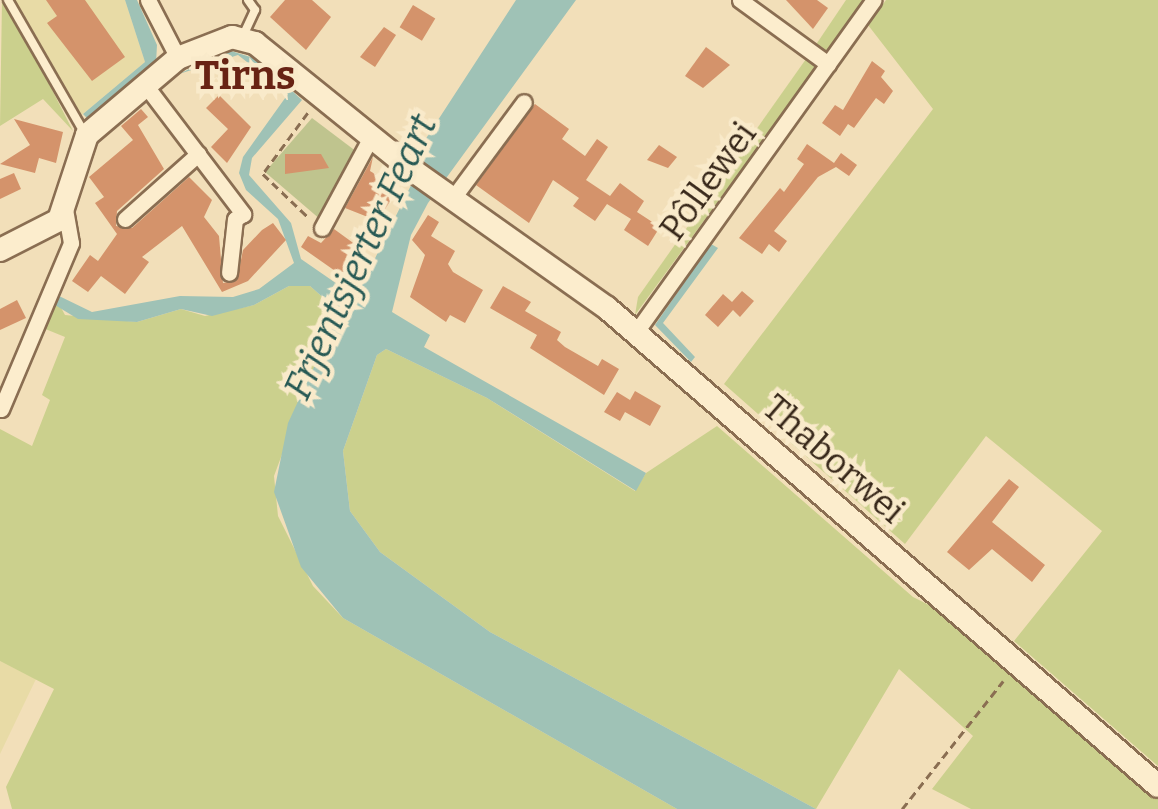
<!DOCTYPE html>
<meta charset="utf-8">
<style>
body{margin:0}
#map{position:relative;width:1158px;height:809px;overflow:hidden;background:#f2dfb9;font-family:Bitter,serif}
div>[style]{position:absolute}
.farmland>*{inset:0;background:#e8dba6}
.green>*{inset:0;background:#cbd08d}
.cemetery>*{inset:0;background:#bfc48e}
.water>*{inset:0;background:#9fc2b6}
.building>*{inset:0;background:#d4936b;transform-origin:0 0}
.path>*{height:2.5px;margin-top:-1.25px;transform-origin:0;background:repeating-linear-gradient(90deg,#8a6e52 0 8px,transparent 0 13px)}
.roads{filter:drop-shadow(2px 0 #8a6e52) drop-shadow(-2px 0 #8a6e52) drop-shadow(0 2px #8a6e52) drop-shadow(0 -2px #8a6e52)}
.lane>*{height:8px;margin:-4px;padding:0 4px;transform-origin:4px;border-radius:4px;background:#fcedcd}
.street>*{height:15px;margin:-7.5px;padding:0 7.5px;transform-origin:7.5px;border-radius:7.5px;background:#fcedcd}
.secondary>*{height:22px;margin:-11px;padding:0 11px;transform-origin:11px;border-radius:11px;background:#fcedcd}
span{translate:-50% -50%;white-space:nowrap;text-align:center;line-height:1.15;-webkit-text-stroke:9px #f9eaca;paint-order:stroke}
.street-label{font-size:35px;color:#372719}
.water-label{font-size:38px;color:#275954;font-style:italic}
.quarter-label{font-size:40px;color:#682314;font-weight:700}
</style>
<div id="map">
<div class="farmland">
<div style="clip-path:polygon(2px 0,125px 0,145px 62px,78px 118px)"></div>
<div style="clip-path:polygon(0 661px,36px 679px,0 754px)"></div>
</div>
<div class="green">
<div style="clip-path:polygon(2px 0,17px 21px,73px 131px,43px 99px,0 126px)"></div>
<div style="clip-path:polygon(846px 0,866px 0,825px 58px,813px 49px)"></div>
<div style="clip-path:polygon(886px 0,1158px 0,1158px 766px,1014px 641px,1102px 531px,986px 436px,905px 544px,724px 384px,933px 109px,868px 25px)"></div>
<div style="clip-path:polygon(806px 59px,817px 66px,635px 315px,638px 297px)"></div>
<div style="clip-path:polygon(289px 286px,310px 286px,336px 309px,274px 476px,278px 516px,313px 586px,343px 618px,677px 809px,12px 809px,6px 787px,54px 689px,0 661px,0 429px,32px 446px,50px 400px,42px 395px,65px 337px,38px 326px,53px 293px,65px 315px,137px 322px,181px 309px,205px 316px,254px 305px)"></div>
<div style="clip-path:polygon(386px 349px,487px 398px,635px 491px,646px 473px,717px 426px,913px 597px,953px 617px,1158px 791px,1158px 809px,971px 809px,932px 789px,973px 736px,899px 669px,816px 809px,490px 632px,380px 552px,350px 511px,343px 451px,377px 355px)"></div>
</div>
<div class="cemetery">
<div style="clip-path:polygon(312px 118px,357px 152px,321px 220px,265px 172px)"></div>
</div>
<div class="water">
<div style="clip-path:polygon(125px 0,137px 0,157px 45px,156px 63px,89px 120px,83px 114px,145px 62px)"></div>
<div style="clip-path:polygon(516px 0,576px 0,428px 203px,411px 235px,392px 312px,430px 335px,424px 347px,646px 473px,636px 491px,487px 398px,386px 349px,377px 355px,343px 451px,350px 511px,380px 552px,490px 632px,816px 809px,677px 809px,343px 618px,301px 567px,274px 492px,288px 423px,334px 324px,336px 309px,310px 286px,289px 286px,254px 305px,212px 316px,181px 309px,137px 322px,78px 319px,55px 305px,57px 295px,92px 312px,180px 296px,233px 297px,259px 289px,294px 263px,278px 219px,246px 190px,239px 173px,243px 157px,288px 94px,238px 55px,179px 74px,228px 50px,257px 59px,302px 100px,252px 158px,249px 175px,291px 223px,301px 259px,356px 297px,420px 167px,425px 140px)"></div>
<div style="clip-path:polygon(711px 244px,718px 248px,663px 323px,695px 357px,691px 362px,655px 325px)"></div>
</div>
<div class="building">
<div style="clip-path:polygon(46px 0,85px 0,125px 57px,92px 81px,47px 23px,57px 16px)"></div>
<div style="clip-path:polygon(285px 0,312px 0,331px 17px,306px 50px,270px 17px)"></div>
<div style="clip-path:polygon(786px 0,817px 0,828px 8px,813px 29px)"></div>
<div style="left:413px;top:5px;width:26px;height:26px;rotate:31deg"></div>
<div style="clip-path:polygon(384px 27px,396px 35px,375px 67px,360px 57px)"></div>
<div style="clip-path:polygon(706px 47px,730px 65px,703px 88px,685px 76px)"></div>
<div style="clip-path:polygon(872px 61px,885px 71px,881px 77px,893px 91px,884px 104px,876px 98px,854px 128px,848px 124px,840px 136px,822px 123px,835px 105px,843px 110px)"></div>
<div style="clip-path:polygon(219px 95px,251px 127px,227px 163px,211px 147px,228px 129px,206px 108px)"></div>
<div style="clip-path:polygon(535px 104px,569px 129px,562px 139px,585px 156px,597px 139px,608px 147px,586px 180px,610px 196px,620px 183px,644px 201px,637px 212px,660px 227px,648px 246px,624px 230px,631px 219px,607px 204px,595px 221px,573px 206px,579px 198px,553px 180px,529px 223px,476px 185px)"></div>
<div style="clip-path:polygon(141px 109px,148px 117px,138px 125px,164px 169px,117px 211px,116px 226px,132px 228px,189px 177px,212px 200px,204px 217px,219px 236px,223px 283px,237px 280px,243px 250px,262px 230px,273px 223px,286px 240px,248px 281px,222px 292px,182px 226px,142px 257px,149px 262px,125px 294px,101px 276px,88px 292px,72px 281px,90px 255px,98px 261px,117px 234px,95px 203px,104px 197px,89px 177px,133px 140px,121px 126px)"></div>
<div style="clip-path:polygon(14px 119px,63px 132px,56px 163px,39px 158px,35px 173px,0 164px,30px 145px)"></div>
<div style="clip-path:polygon(807px 144px,834px 163px,841px 153px,857px 165px,849px 176px,836px 167px,818px 177px,774px 231px,787px 241px,779px 252px,769px 244px,762px 254px,739px 238px,780px 188px,784px 192px,804px 164px,797px 159px)"></div>
<div style="clip-path:polygon(659px 145px,677px 157px,668px 168px,647px 160px)"></div>
<div style="clip-path:polygon(285px 154px,321px 154px,329px 168px,285px 174px)"></div>
<div style="clip-path:polygon(373px 157px,370px 171px,398px 188px,378px 221px,345px 208px)"></div>
<div style="clip-path:polygon(14px 173px,21px 189px,0 199px,0 179px)"></div>
<div style="clip-path:polygon(428px 215px,439px 222px,431px 236px,455px 251px,448px 264px,453px 272px,483px 290px,465px 323px,450px 315px,446px 322px,410px 297px,425px 255px,412px 240px)"></div>
<div style="clip-path:polygon(334px 229px,356px 245px,345px 259px,356px 268px,348px 280px,301px 247px,308px 236px,321px 243px)"></div>
<div style="clip-path:polygon(503px 286px,531px 302px,525px 311px,561px 332px,557px 340px,565px 347px,598px 366px,602px 359px,619px 369px,604px 395px,530px 348px,537px 335px,490px 308px)"></div>
<div style="clip-path:polygon(742px 291px,754px 301px,740px 317px,733px 310px,718px 327px,705px 315px,723px 294px,732px 302px)"></div>
<div style="clip-path:polygon(17px 300px,26px 318px,0 330px,0 309px)"></div>
<div style="clip-path:polygon(635px 391px,661px 406px,650px 426px,625px 412px,620px 421px,604px 412px,617px 392px,630px 400px)"></div>
<div style="clip-path:polygon(1009px 479px,1019px 487px,992px 522px,1045px 565px,1032px 582px,992px 549px,969px 570px,947px 552px)"></div>
</div>
<div class="path">
<div style="left:308px;top:113px;width:76px;rotate:126.4deg"></div>
<div style="left:263px;top:174px;width:64px;rotate:43.7deg"></div>
<div style="left:902px;top:809px;width:163px;rotate:-51.7deg"></div>
</div>
<div class="roads">
<div class="lane">
<div style="left:8px;top:0;width:152px;rotate:60.1deg"></div>
<div style="left:242px;top:38px;width:31px;rotate:-65deg"></div>
<div style="left:255px;top:10px;width:12px;rotate:-125deg"></div>
</div>
<div class="street">
<div style="left:148px;top:0;width:65px;rotate:62.7deg"></div>
<div style="left:740px;top:0;width:109px;rotate:36deg"></div>
<div style="left:146px;top:86px;width:161px;rotate:52.8deg"></div>
<div style="left:243px;top:214px;width:9px;rotate:148deg"></div>
<div style="left:235px;top:219px;width:54px;rotate:96.3deg"></div>
<div style="left:453px;top:198px;width:119px;rotate:-53.5deg"></div>
<div style="left:125px;top:219px;width:98px;rotate:-41.7deg"></div>
<div style="left:322px;top:228px;width:103px;rotate:-61.7deg"></div>
<div style="left:636px;top:332px;width:408px;rotate:-54.4deg"></div>
<div style="left:1px;top:409px;width:180px;rotate:-67.1deg"></div>
<div style="left:71px;top:243px;width:34px;rotate:-100deg"></div>
</div>
<div class="secondary">
<div style="left:0;top:250px;width:66px;rotate:-27deg"></div>
<div style="left:59px;top:220px;width:89px;rotate:-71.8deg"></div>
<div style="left:87px;top:135px;width:119px;rotate:-40.2deg"></div>
<div style="left:178px;top:58px;width:58px;rotate:-21.3deg"></div>
<div style="left:232px;top:37px;width:24px;rotate:15deg"></div>
<div style="left:255px;top:43px;width:206px;rotate:38.9deg"></div>
<div style="left:415px;top:172px;width:235px;rotate:35.3deg"></div>
<div style="left:607px;top:308px;width:729px;rotate:40.94deg"></div>
</div>
</div>
<div class="street-label">
<span style="left:708px;top:181px;rotate:-54deg">Pôllewei</span>
<span style="left:834px;top:459px;rotate:41deg">Thaborwei</span>
</div>
<div class="water-label">
<span style="left:361px;top:257px;rotate:-65deg">Frjentsjerter Feart</span>
</div>
<div class="quarter-label">
<span style="left:245px;top:76px">Tirns</span>
</div>
</div>
